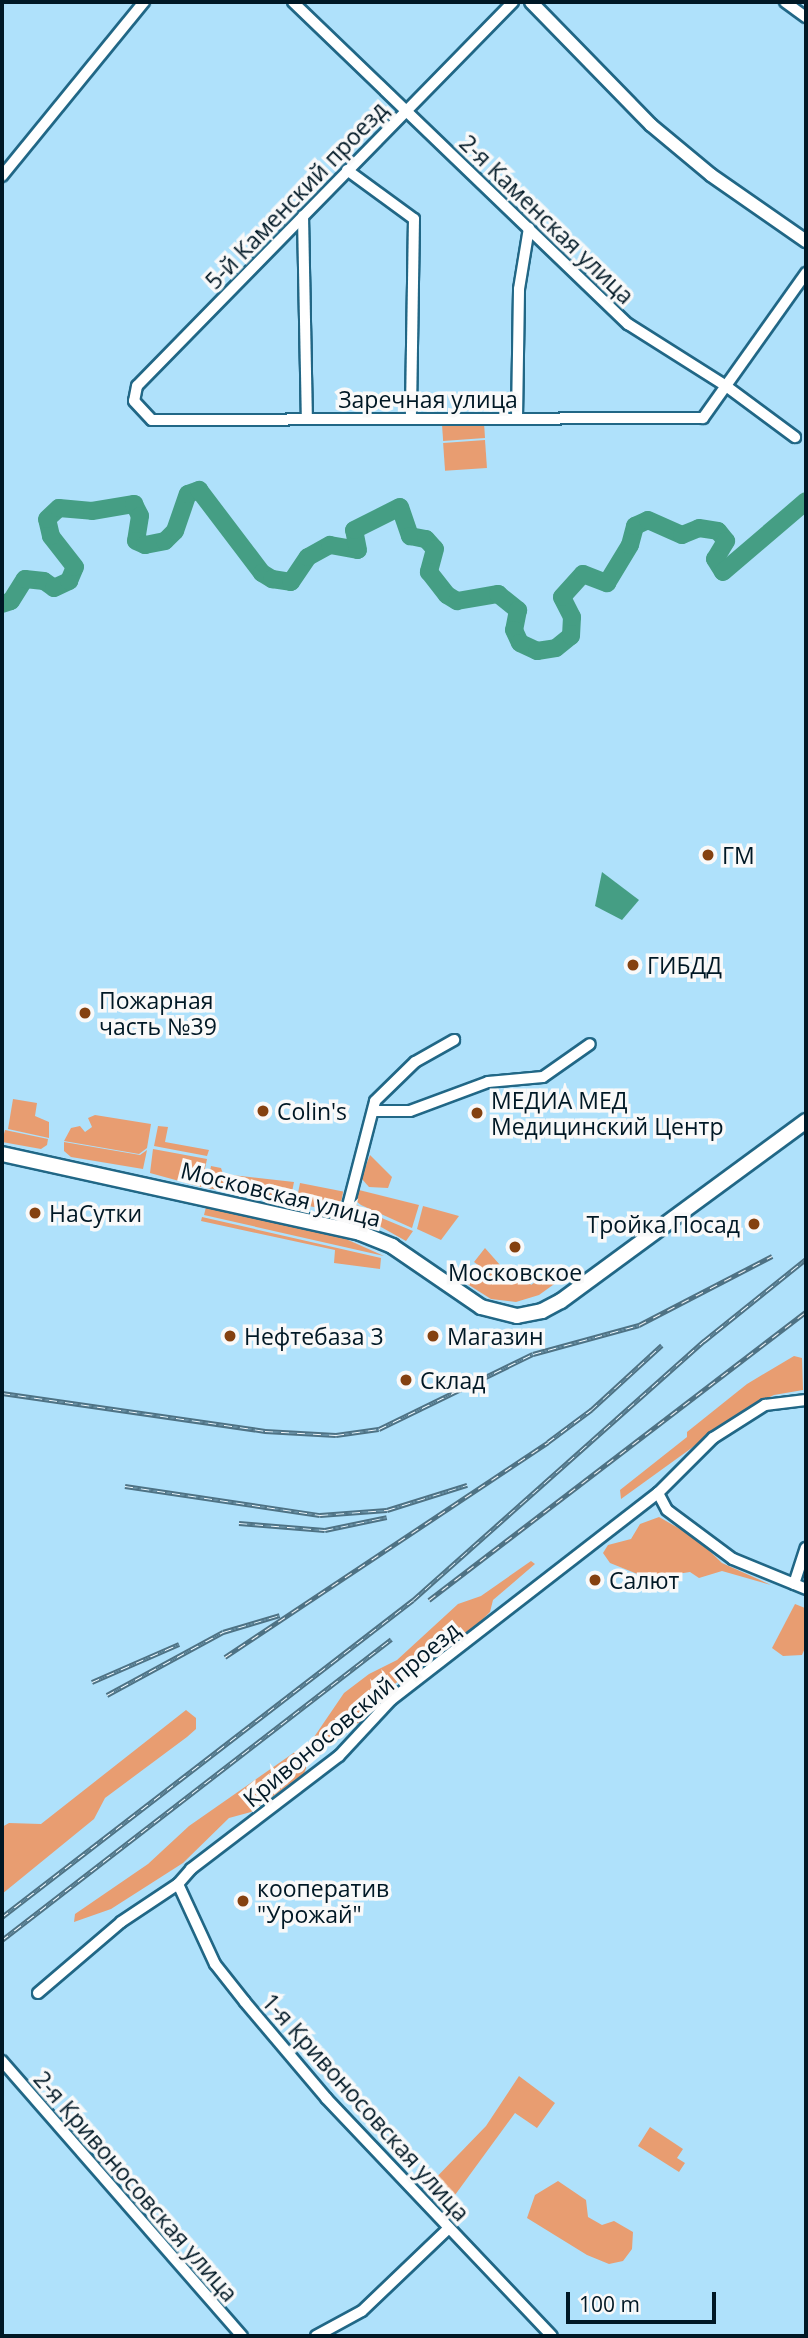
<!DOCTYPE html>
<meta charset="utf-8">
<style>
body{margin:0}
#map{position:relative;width:808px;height:2338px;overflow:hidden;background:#afe1fb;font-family:"Open Sans",sans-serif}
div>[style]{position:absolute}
.green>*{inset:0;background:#e89d71;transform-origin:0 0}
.water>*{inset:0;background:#459e84}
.river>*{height:18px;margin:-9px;padding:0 9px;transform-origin:9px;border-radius:9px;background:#459e84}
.roads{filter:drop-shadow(2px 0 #216786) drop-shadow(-2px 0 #216786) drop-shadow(0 2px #216786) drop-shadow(0 -2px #216786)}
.minor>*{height:10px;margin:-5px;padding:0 5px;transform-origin:5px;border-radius:5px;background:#fff}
.tertiary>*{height:12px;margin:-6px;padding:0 6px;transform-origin:6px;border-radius:6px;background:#fff}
.secondary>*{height:14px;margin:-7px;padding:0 7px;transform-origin:7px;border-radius:7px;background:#fff}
.rail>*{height:5px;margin-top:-2.5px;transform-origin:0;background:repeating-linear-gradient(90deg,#f9f9f9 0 8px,#4e7284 0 16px);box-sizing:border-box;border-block:2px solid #4e7284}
.dots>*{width:19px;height:19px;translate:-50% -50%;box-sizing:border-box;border:4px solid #f9f9f9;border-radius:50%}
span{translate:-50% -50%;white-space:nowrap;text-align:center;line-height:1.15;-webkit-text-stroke:7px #f9f9f9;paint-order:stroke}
.street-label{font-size:23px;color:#001825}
.poi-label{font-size:23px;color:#001825}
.left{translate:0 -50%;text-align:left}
.right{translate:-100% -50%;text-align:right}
.frame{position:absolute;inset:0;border:4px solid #001825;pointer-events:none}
.scale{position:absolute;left:566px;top:2292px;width:150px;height:32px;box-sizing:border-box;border:4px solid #001825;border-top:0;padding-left:9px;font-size:21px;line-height:24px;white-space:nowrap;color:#001825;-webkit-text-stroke:5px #f9f9f9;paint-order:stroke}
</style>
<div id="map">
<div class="green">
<div style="left:484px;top:423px;width:15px;height:42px;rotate:86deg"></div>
<div style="left:485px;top:440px;width:28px;height:42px;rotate:86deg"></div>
<div style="clip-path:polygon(13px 1099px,37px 1103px,35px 1116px,49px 1122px,49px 1138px,8px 1129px)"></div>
<div style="clip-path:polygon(95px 1115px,151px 1124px,147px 1148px,139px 1154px,64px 1141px,71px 1128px,80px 1126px,85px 1132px,92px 1127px,88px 1118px)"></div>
<div style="clip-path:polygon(158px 1126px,168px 1127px,165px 1142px,209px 1150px,207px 1156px,154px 1146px)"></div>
<div style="clip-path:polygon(5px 1130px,48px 1139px,47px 1145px,41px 1149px,2px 1142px)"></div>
<div style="clip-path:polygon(64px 1142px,140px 1155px,147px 1150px,143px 1169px,71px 1157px,64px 1151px)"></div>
<div style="clip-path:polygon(153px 1149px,207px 1159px,201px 1187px,150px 1173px)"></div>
<div style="clip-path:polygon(370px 1155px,392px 1177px,388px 1188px,369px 1187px,361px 1178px)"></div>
<div style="clip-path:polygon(211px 1166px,221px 1168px,223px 1174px,294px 1182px,290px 1202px,207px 1188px)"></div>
<div style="left:300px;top:1183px;width:44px;height:21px;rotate:11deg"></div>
<div style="clip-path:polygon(359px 1190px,419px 1205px,412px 1228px,361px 1205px,356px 1201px)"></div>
<div style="clip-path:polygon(355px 1204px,384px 1219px,413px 1231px,406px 1241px,356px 1213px)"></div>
<div style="clip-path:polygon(423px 1206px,459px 1216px,441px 1240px,417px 1229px)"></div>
<div style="clip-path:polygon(206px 1207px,346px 1239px,384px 1256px,204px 1215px)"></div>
<div style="clip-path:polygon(202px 1217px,381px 1258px,380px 1269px,334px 1263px,335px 1250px,201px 1221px)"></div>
<div style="clip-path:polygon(485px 1248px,508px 1274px,518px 1267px,531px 1285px,559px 1266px,564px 1277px,539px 1295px,516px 1302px,491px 1299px,464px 1282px,464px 1274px,481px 1278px,486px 1271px,474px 1262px)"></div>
<div style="clip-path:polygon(794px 1356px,802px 1358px,803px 1390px,774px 1395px,747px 1408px,621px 1499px,620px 1490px,687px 1437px,687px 1432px,747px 1384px)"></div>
<div style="clip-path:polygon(659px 1517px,696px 1538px,722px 1563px,771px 1585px,722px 1571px,699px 1578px,690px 1572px,677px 1574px,668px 1591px,650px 1588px,645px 1577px,610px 1563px,603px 1553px,608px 1545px,631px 1539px,640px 1524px)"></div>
<div style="clip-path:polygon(531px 1561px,535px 1564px,493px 1600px,490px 1612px,474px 1628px,389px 1688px,371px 1689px,362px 1698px,364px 1719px,311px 1754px,304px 1774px,251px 1812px,229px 1818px,183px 1863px,111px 1909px,74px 1922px,75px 1914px,148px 1864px,189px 1826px,312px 1740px,344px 1693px,369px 1674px,397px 1660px,458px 1604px,481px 1596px)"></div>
<div style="clip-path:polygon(795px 1604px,805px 1608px,806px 1646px,802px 1655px,783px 1656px,772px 1648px)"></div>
<div style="clip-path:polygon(186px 1710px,196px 1718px,196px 1729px,187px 1737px,105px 1798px,94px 1819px,2px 1894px,2px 1827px,9px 1823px,41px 1824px)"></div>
<div style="clip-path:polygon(519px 2076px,555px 2103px,537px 2128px,515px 2113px,455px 2195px,450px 2190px,440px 2198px,427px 2187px,486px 2126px)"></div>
<div style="clip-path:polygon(650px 2127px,683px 2149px,677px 2158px,685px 2163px,679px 2172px,638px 2146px)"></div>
<div style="clip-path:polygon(558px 2181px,586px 2200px,588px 2217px,602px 2225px,614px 2221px,633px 2232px,632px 2249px,623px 2261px,609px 2264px,587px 2255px,527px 2218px,535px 2195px)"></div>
</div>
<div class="water">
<div style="clip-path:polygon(602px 872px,639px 900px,622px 920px,595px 906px)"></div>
</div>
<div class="river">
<div style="left:2px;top:604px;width:9px;rotate:-18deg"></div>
<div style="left:11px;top:601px;width:26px;rotate:-58deg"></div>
<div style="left:25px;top:579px;width:19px;rotate:6deg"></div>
<div style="left:44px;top:581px;width:12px;rotate:35deg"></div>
<div style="left:54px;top:588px;width:17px;rotate:-25deg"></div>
<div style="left:69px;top:581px;width:15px;rotate:-67deg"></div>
<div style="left:75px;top:567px;width:39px;rotate:-128deg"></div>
<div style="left:51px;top:536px;width:17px;rotate:-103deg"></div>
<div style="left:47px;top:519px;width:16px;rotate:-43deg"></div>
<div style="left:59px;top:508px;width:33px;rotate:5deg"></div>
<div style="left:92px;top:511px;width:43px;rotate:-9.5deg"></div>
<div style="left:134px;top:504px;width:13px;rotate:63deg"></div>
<div style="left:140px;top:516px;width:25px;rotate:99deg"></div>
<div style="left:136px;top:541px;width:10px;rotate:24deg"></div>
<div style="left:145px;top:545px;width:20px;rotate:-11deg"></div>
<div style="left:165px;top:541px;width:14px;rotate:-45deg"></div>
<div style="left:175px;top:531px;width:39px;rotate:-71deg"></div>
<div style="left:188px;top:494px;width:12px;rotate:-20deg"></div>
<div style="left:199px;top:490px;width:104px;rotate:52.8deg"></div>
<div style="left:262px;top:573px;width:12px;rotate:31deg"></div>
<div style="left:272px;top:579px;width:19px;rotate:9deg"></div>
<div style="left:291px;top:582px;width:30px;rotate:-56deg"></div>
<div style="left:308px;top:557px;width:25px;rotate:-29deg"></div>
<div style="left:330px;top:545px;width:28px;rotate:10deg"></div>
<div style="left:358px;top:550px;width:20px;rotate:-101deg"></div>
<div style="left:354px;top:530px;width:51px;rotate:-26.6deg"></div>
<div style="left:400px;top:507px;width:31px;rotate:71deg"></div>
<div style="left:410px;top:536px;width:16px;rotate:11deg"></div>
<div style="left:426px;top:539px;width:13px;rotate:48deg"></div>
<div style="left:435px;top:549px;width:24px;rotate:105deg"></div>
<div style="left:429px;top:572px;width:29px;rotate:52deg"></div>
<div style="left:447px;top:595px;width:12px;rotate:31deg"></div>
<div style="left:457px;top:601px;width:42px;rotate:-9.7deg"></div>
<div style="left:498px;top:594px;width:26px;rotate:39deg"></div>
<div style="left:518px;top:610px;width:20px;rotate:101deg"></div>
<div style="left:514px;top:630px;width:14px;rotate:65deg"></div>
<div style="left:520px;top:643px;width:19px;rotate:25deg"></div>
<div style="left:537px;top:651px;width:19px;rotate:-9deg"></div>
<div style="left:556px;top:648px;width:19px;rotate:-39deg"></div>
<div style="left:571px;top:636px;width:19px;rotate:-87deg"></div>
<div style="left:572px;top:617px;width:22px;rotate:-117deg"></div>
<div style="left:562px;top:597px;width:31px;rotate:-48deg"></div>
<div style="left:583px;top:574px;width:26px;rotate:21deg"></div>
<div style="left:607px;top:583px;width:44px;rotate:-58.8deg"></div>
<div style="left:630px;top:545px;width:20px;rotate:-75deg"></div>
<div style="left:635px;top:526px;width:14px;rotate:-25deg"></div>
<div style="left:648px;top:520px;width:37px;rotate:24deg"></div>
<div style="left:682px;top:535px;width:18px;rotate:-22deg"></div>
<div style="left:699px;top:528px;width:19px;rotate:9deg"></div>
<div style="left:718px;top:531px;width:13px;rotate:51deg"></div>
<div style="left:726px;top:541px;width:21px;rotate:121deg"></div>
<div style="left:715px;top:559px;width:15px;rotate:58deg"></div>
<div style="left:723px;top:572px;width:109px;rotate:-40.5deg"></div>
</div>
<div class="roads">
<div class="minor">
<div style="left:293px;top:2px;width:465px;rotate:43.9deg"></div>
<div style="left:628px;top:324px;width:116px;rotate:32.3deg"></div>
<div style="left:726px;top:386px;width:86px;rotate:36.5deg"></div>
<div style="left:513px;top:2px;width:537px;rotate:134.4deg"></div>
<div style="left:137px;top:386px;width:15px;rotate:101deg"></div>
<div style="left:134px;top:401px;width:26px;rotate:47deg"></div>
<div style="left:152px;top:420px;width:551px;rotate:-0.21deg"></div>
<div style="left:703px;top:418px;width:178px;rotate:-54.6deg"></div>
<div style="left:785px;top:2px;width:26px;rotate:36deg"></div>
<div style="left:347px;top:170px;width:83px;rotate:36.2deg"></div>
<div style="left:414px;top:219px;width:200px;rotate:90.9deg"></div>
<div style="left:2px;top:176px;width:225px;rotate:-50.8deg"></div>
<div style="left:303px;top:216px;width:203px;rotate:88.9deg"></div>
<div style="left:517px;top:418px;width:129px;rotate:-89.1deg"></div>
<div style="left:519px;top:289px;width:62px;rotate:-80.7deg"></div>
<div style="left:373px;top:1111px;width:37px"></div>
<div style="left:410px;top:1111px;width:83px;rotate:-20.4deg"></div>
<div style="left:488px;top:1082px;width:55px;rotate:-5.2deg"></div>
<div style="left:543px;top:1077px;width:57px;rotate:-35.1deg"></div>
<div style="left:342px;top:1229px;width:132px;rotate:-75.5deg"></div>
<div style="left:375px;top:1101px;width:56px;rotate:-44.3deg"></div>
<div style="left:415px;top:1062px;width:45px;rotate:-29.4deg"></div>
<div style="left:658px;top:1493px;width:19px;rotate:62deg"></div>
<div style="left:667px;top:1510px;width:82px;rotate:36.6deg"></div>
<div style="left:733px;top:1559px;width:79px;rotate:22.3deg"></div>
<div style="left:794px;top:1584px;width:38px;rotate:-72deg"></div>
<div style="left:178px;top:1884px;width:88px;rotate:65.2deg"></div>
<div style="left:215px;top:1964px;width:48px;rotate:51.7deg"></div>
<div style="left:245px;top:2002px;width:126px;rotate:49.8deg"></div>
<div style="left:326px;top:2098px;width:328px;rotate:46.5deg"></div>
<div style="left:38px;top:1993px;width:109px;rotate:-40.5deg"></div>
<div style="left:121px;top:1922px;width:69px;rotate:-33.7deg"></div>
<div style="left:178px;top:1884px;width:20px;rotate:-49deg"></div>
<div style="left:191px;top:1869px;width:186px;rotate:-37.4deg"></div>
<div style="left:339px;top:1756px;width:76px;rotate:-47.1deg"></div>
<div style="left:391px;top:1700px;width:338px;rotate:-37.8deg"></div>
<div style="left:658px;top:1493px;width:78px;rotate:-45deg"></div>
<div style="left:713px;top:1438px;width:62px;rotate:-32.4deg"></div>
<div style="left:765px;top:1405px;width:41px;rotate:-7deg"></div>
<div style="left:2px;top:2061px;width:365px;rotate:48.9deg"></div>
<div style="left:316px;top:2336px;width:52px;rotate:-28.5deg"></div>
<div style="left:362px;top:2311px;width:120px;rotate:-43.7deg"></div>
</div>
<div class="tertiary">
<div style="left:531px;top:2px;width:172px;rotate:45.7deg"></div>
<div style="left:651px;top:125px;width:78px;rotate:39.8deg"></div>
<div style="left:711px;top:175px;width:116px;rotate:34.8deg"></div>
</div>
<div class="secondary">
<div style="left:2px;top:1154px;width:367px;rotate:12.4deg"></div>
<div style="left:360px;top:1233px;width:35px;rotate:22deg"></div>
<div style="left:392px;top:1246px;width:108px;rotate:34.4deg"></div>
<div style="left:481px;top:1307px;width:37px;rotate:14deg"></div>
<div style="left:517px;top:1316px;width:25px;rotate:-11deg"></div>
<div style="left:542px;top:1311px;width:21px;rotate:-28deg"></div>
<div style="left:561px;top:1301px;width:304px;rotate:-36.3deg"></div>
</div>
</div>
<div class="rail">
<div style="left:2px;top:1393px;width:266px;rotate:8.2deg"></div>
<div style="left:265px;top:1431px;width:71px;rotate:3.2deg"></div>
<div style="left:336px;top:1435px;width:43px;rotate:-7.9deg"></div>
<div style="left:379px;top:1429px;width:171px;rotate:-26deg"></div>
<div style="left:533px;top:1354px;width:110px;rotate:-15.3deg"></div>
<div style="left:639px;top:1325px;width:150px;rotate:-27.4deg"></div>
<div style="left:125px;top:1486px;width:197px;rotate:8.5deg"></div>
<div style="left:320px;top:1515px;width:67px;rotate:-4.3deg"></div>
<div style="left:387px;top:1510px;width:84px;rotate:-17.4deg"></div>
<div style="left:239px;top:1523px;width:86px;rotate:4.7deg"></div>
<div style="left:325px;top:1530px;width:63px;rotate:-11.8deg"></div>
<div style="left:429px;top:1600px;width:474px;rotate:-37.4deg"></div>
<div style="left:225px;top:1657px;width:388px;rotate:-33.6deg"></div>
<div style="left:548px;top:1442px;width:54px;rotate:-36.7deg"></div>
<div style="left:591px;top:1410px;width:96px;rotate:-42.5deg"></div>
<div style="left:92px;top:1682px;width:95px;rotate:-23.6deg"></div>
<div style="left:107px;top:1695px;width:132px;rotate:-28.5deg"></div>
<div style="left:223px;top:1632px;width:59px;rotate:-16.6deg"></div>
<div style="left:2px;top:1917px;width:519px;rotate:-37.64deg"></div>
<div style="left:413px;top:1600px;width:390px;rotate:-41.7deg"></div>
<div style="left:704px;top:1341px;width:131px;rotate:-38.8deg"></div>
<div style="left:2px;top:1940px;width:492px;rotate:-37.7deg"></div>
</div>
<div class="dots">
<div style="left:708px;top:855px;background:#844110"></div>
<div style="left:633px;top:965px;background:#844110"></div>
<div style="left:85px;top:1013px;background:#844110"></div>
<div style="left:263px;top:1111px;background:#844110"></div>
<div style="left:477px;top:1113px;background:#844110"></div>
<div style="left:35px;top:1213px;background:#844110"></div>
<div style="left:754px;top:1224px;background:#844110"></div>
<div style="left:515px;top:1247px;background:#844110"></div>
<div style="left:230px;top:1336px;background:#844110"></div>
<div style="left:433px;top:1336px;background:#844110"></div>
<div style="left:406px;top:1380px;background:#844110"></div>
<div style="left:595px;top:1580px;background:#844110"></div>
<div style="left:243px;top:1901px;background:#844110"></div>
</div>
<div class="street-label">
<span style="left:296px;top:195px;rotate:-46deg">5-й Каменский проезд</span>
<span style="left:547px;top:219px;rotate:44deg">2-я Каменская улица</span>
<span style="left:428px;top:399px">Заречная улица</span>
<span style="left:281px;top:1194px;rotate:14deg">Московская улица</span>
<span style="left:351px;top:1714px;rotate:-40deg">Кривоносовский проезд</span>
<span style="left:366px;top:2107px;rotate:48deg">1-я Кривоносовская улица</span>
<span style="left:136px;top:2186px;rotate:49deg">2-я Кривоносовская улица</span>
</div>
<div class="poi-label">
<span class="left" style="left:722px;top:855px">ГМ</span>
<span class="left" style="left:647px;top:965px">ГИБДД</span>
<span class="left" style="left:99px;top:1013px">Пожарная<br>часть №39</span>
<span class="left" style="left:491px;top:1113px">МЕДИА МЕД<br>Медицинский Центр</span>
<span class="left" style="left:277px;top:1111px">Colin's</span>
<span class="left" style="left:49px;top:1213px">НаСутки</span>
<span class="right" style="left:740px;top:1224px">Тройка Посад</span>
<span style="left:515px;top:1272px">Московское</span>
<span class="left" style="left:244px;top:1336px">Нефтебаза 3</span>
<span class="left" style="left:447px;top:1336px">Магазин</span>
<span class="left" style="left:420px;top:1380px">Склад</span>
<span class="left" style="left:609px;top:1580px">Салют</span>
<span class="left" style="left:257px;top:1901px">кооператив<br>"Урожай"</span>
</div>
<div class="frame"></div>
<div class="scale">100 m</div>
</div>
